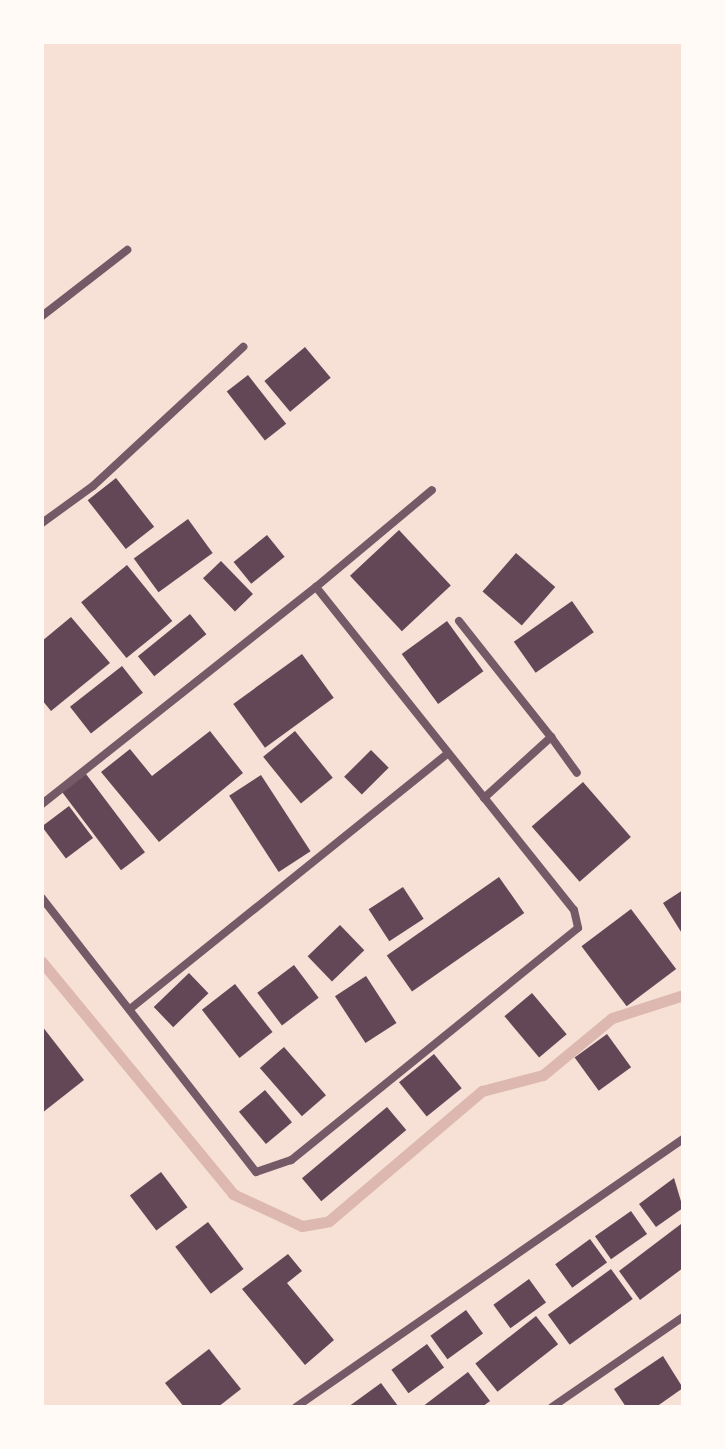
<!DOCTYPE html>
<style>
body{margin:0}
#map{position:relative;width:725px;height:1449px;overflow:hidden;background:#f7e1d7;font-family:"PT Sans",sans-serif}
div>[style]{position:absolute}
.stream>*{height:11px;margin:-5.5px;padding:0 5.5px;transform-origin:5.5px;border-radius:5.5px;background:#dcb8b0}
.building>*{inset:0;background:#644757;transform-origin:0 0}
.minor>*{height:8px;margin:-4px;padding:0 4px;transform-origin:4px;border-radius:4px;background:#755966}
span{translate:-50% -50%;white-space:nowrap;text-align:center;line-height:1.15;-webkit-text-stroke:7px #fffaf5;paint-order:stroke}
.frame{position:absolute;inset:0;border:44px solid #fffaf5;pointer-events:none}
</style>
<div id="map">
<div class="stream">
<div style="left:42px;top:962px;width:301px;rotate:50.5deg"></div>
<div style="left:233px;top:1194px;width:76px;rotate:24.9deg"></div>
<div style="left:302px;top:1226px;width:27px;rotate:-10deg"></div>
<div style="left:329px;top:1221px;width:201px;rotate:-40.4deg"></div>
<div style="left:482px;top:1091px;width:63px;rotate:-14.7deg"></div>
<div style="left:543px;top:1075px;width:89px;rotate:-39.6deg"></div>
<div style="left:612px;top:1018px;width:75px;rotate:-17.9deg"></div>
</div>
<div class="building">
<div style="left:305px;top:347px;width:40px;height:53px;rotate:50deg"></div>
<div style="left:248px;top:375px;width:62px;height:27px;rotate:52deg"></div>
<div style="left:116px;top:478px;width:62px;height:36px;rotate:52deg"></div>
<div style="left:188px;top:519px;width:42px;height:67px;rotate:54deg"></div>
<div style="left:399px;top:530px;width:76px;height:67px;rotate:47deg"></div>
<div style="left:267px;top:535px;width:28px;height:43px;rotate:51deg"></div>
<div style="left:516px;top:553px;width:52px;height:51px;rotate:41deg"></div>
<div style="left:221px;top:561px;width:46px;height:25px;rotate:46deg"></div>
<div style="left:127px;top:565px;width:72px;height:59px;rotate:51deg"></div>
<div style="left:572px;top:601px;width:38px;height:71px;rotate:55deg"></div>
<div style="left:190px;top:614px;width:26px;height:67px;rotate:51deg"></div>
<div style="clip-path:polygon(71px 617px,110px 663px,51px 711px,42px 700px,42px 641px)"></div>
<div style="left:447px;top:621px;width:62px;height:56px;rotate:54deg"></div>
<div style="left:302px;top:654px;width:54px;height:85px;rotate:54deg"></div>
<div style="left:122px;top:666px;width:34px;height:66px;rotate:52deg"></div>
<div style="clip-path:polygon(210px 731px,243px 773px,159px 842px,101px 772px,130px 749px,152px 776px)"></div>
<div style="left:295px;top:731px;width:60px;height:41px;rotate:51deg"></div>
<div style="left:371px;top:750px;width:25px;height:38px;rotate:45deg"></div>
<div style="left:86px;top:774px;width:98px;height:30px;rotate:53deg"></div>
<div style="left:261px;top:775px;width:91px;height:38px;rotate:57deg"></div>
<div style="left:583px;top:782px;width:73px;height:68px;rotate:49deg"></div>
<div style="left:69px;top:806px;width:40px;height:34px;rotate:53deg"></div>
<div style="left:499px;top:877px;width:44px;height:137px;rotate:55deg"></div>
<div style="left:403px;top:887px;width:38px;height:41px;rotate:57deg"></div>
<div style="clip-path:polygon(683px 890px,683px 935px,663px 903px)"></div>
<div style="left:631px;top:909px;width:75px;height:62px;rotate:53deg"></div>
<div style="left:340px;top:925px;width:35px;height:45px;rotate:46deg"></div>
<div style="left:294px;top:965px;width:41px;height:46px;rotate:53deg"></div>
<div style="left:189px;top:973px;width:28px;height:49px;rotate:46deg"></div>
<div style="left:366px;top:976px;width:56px;height:37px;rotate:57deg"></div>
<div style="left:235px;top:984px;width:61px;height:42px;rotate:52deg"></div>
<div style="left:532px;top:993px;width:54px;height:36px;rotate:50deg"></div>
<div style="clip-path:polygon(42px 1026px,84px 1080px,42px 1113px)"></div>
<div style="left:607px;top:1034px;width:41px;height:40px;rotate:54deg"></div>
<div style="left:284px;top:1047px;width:64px;height:32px;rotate:49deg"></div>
<div style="left:434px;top:1054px;width:44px;height:45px;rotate:51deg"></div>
<div style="left:265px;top:1090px;width:42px;height:34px;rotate:50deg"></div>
<div style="left:387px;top:1107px;width:30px;height:111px;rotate:50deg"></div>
<div style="left:161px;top:1172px;width:44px;height:39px;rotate:53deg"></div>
<div style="clip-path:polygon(674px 1178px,683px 1208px,656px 1227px,639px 1204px)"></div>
<div style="left:631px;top:1211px;width:28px;height:44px;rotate:55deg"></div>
<div style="left:208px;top:1222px;width:59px;height:41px;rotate:53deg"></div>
<div style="clip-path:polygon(681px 1224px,683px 1268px,640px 1300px,619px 1271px)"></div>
<div style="left:590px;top:1239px;width:29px;height:43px;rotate:54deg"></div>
<div style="clip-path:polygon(288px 1254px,302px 1271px,287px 1283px,334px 1340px,305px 1365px,242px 1289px)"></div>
<div style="left:611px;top:1269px;width:37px;height:78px;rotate:54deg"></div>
<div style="left:529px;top:1279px;width:29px;height:44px;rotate:54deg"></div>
<div style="left:466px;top:1310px;width:29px;height:44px;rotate:54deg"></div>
<div style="left:536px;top:1316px;width:36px;height:77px;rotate:52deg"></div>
<div style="left:427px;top:1344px;width:29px;height:44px;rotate:54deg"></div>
<div style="clip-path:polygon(209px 1349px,241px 1389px,218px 1407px,184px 1407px,165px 1383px)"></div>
<div style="clip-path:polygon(663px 1356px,683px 1388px,656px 1407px,626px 1407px,614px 1389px)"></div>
<div style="clip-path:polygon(468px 1372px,490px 1401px,482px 1407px,422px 1407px)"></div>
<div style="clip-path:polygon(381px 1383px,398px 1406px,348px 1407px)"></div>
</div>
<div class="minor">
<div style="left:42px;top:316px;width:108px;rotate:-37.8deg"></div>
<div style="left:42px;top:523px;width:63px;rotate:-36deg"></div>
<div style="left:93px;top:486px;width:205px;rotate:-42.8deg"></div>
<div style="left:316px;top:587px;width:151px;rotate:-39.9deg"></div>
<div style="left:459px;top:621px;width:148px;rotate:51.6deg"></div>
<div style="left:484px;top:798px;width:91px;rotate:-42.3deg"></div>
<div style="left:551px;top:737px;width:44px;rotate:54.2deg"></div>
<div style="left:42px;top:804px;width:350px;rotate:-38.4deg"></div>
<div style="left:316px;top:587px;width:413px;rotate:51.4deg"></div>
<div style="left:574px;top:910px;width:18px;rotate:77deg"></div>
<div style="left:578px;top:928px;width:369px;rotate:141deg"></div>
<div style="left:291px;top:1160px;width:37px;rotate:161deg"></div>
<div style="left:256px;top:1172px;width:348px;rotate:-128deg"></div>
<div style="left:130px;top:1009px;width:407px;rotate:-38.8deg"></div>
<div style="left:296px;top:1407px;width:471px;rotate:-34.7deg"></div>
<div style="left:552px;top:1407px;width:159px;rotate:-34.5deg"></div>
</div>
<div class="frame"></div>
</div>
